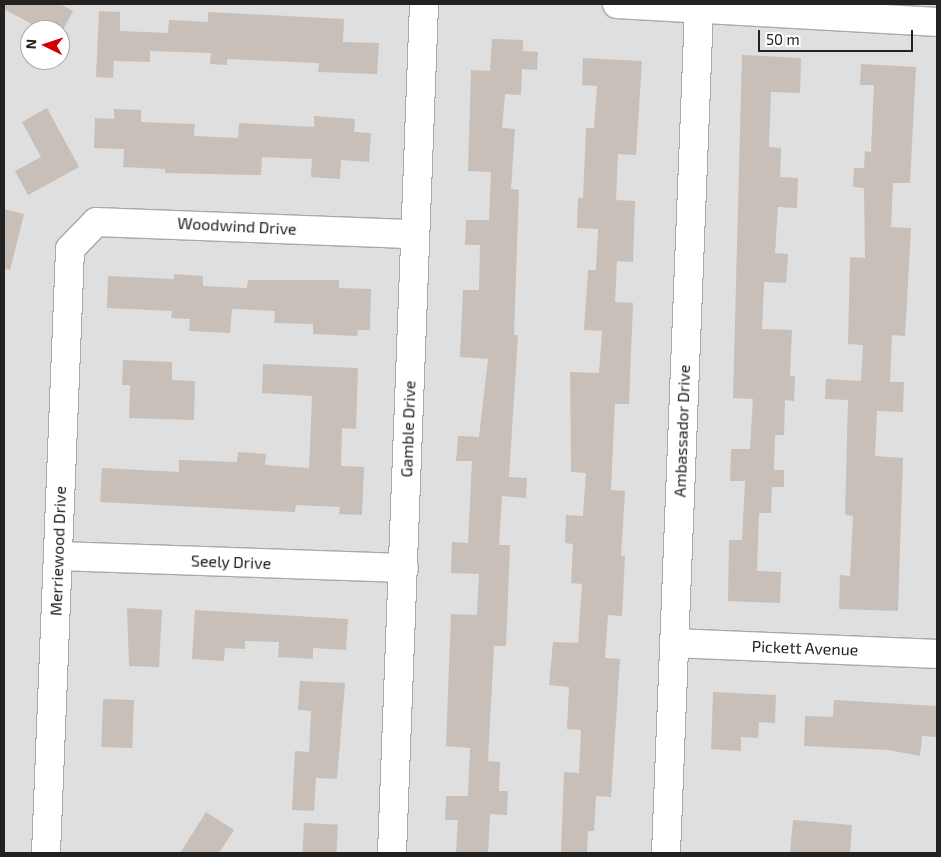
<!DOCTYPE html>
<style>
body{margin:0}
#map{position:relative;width:941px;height:857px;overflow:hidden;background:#f2efe9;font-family:"Exo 2",sans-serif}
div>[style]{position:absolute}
.residential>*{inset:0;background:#e0dfdf}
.building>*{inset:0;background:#c7bfb8;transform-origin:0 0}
.roads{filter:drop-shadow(1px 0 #a9a9a9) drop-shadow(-1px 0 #a9a9a9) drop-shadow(0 1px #a9a9a9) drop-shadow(0 -1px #a9a9a9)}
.minor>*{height:28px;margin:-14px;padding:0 14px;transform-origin:14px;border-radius:14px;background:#fff}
span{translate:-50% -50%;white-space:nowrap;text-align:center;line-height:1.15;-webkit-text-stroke:4px #fff;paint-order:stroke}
.street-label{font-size:16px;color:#222}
.frame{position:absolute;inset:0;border:5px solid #222;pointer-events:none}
.north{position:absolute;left:20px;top:20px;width:50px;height:50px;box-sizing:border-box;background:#fff;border:1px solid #a7a7a7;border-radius:50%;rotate:274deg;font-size:14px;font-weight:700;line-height:20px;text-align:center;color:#222}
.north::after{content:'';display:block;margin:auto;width:18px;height:22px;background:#d40000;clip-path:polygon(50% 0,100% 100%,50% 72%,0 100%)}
.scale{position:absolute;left:758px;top:30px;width:155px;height:22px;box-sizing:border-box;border:2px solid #222;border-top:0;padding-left:6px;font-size:15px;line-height:18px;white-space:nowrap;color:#222;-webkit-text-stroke:4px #fff;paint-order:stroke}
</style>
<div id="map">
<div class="residential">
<div style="clip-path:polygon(evenodd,4px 4px,937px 4px,937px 853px,4px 853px,4px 4px,30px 30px,60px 30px,60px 60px,30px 60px,30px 30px)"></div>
</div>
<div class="building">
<div style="clip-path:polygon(4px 4px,60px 4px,73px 11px,63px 30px,43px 30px,4px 9px)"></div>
<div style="clip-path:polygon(99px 11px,120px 12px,120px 31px,168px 33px,169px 20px,208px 22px,208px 12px,344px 19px,343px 42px,379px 43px,377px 74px,318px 72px,319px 63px,227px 59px,227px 65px,210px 64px,211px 53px,150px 51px,150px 62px,114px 61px,113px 78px,96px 77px)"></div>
<div style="clip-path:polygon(492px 39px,523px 40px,523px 51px,538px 52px,537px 70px,522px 69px,521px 95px,505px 94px,502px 128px,515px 129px,511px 189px,519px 190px,514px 335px,518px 335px,509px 477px,527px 478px,526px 498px,502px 496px,499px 545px,510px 545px,506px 646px,494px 646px,488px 761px,500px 762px,499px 791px,508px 791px,507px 815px,490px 814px,488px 853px,456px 853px,458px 820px,445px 820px,446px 796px,468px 796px,470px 748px,446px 746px,451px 614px,477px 615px,479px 574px,451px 573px,452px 542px,468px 543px,472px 461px,456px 461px,458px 436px,479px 437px,488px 359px,460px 357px,463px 290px,479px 290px,480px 245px,465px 245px,466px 220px,489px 220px,491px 172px,468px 171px,471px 70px,490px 71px)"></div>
<div style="clip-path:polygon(742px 55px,801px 58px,800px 93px,771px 92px,769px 147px,781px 148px,780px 177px,798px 178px,797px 208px,778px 207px,775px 253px,788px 254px,786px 283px,764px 282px,762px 329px,792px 330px,790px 376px,795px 376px,794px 401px,785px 400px,784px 435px,775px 435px,774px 470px,784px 470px,784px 487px,772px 487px,771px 513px,759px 513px,757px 571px,781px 572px,780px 603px,728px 601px,729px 540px,742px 540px,745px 481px,730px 481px,731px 449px,750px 449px,753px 399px,733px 398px)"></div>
<div style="clip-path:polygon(583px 58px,642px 61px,636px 155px,618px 154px,616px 200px,635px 201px,633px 262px,617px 261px,615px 302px,633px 303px,629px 404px,615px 404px,611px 490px,625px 491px,621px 556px,625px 556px,622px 616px,608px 615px,605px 658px,620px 659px,611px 797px,596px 796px,594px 831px,588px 831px,587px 853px,561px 853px,564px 772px,579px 773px,581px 730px,567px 729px,569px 687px,549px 685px,553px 642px,578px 643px,582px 584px,571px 583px,573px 544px,565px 543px,566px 515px,583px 516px,586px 473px,571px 472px,570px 372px,599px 373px,602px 331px,584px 330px,588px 270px,596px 270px,598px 229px,577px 228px,578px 198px,583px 198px,586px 128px,594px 128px,597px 86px,582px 85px)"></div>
<div style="clip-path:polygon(861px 64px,916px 67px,910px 183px,893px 183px,891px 227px,911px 228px,905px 336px,892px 335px,890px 382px,904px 382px,903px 412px,877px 411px,875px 456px,903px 458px,898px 611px,839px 609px,840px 575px,850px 576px,853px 516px,845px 515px,848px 400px,825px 399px,826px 379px,861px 381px,863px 345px,848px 344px,850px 257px,865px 258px,864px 188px,853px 187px,854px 168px,864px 168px,865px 151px,871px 152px,874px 85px,860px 85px)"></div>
<div style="clip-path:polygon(47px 108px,79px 167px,28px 195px,15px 171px,41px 157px,22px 122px)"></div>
<div style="clip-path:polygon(114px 109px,141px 110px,141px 122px,195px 124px,194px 136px,238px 138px,239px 123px,314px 127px,314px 116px,355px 119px,354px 132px,371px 133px,369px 162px,341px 160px,340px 179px,311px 177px,312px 159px,262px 157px,261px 175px,165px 173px,165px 169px,123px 167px,124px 149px,94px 148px,95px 118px,114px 119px)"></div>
<div style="clip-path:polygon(4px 209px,24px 214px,10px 270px,4px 269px)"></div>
<div style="clip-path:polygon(174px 274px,203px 276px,203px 286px,247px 288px,248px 280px,339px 280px,339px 288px,371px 289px,370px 330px,358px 330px,357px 336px,313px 334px,313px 324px,274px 323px,275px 311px,232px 309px,230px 333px,189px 331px,190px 319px,171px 318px,172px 311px,107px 308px,108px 276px,174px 279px)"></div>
<div style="clip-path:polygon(123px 360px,172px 362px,172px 380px,195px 381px,194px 420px,129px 418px,130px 385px,122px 385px)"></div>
<div style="clip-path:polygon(263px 364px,358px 368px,356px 429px,342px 428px,341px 466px,364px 467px,362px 515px,339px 514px,340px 507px,296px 505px,295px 512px,100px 502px,102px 468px,179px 472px,179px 460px,237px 462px,238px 452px,266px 454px,265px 465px,309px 468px,312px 396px,262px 393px)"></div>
<div style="clip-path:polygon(127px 608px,162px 610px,159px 667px,129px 666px)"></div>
<div style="clip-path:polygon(195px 610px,348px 619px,346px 650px,313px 648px,313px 659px,278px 657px,279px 642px,245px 641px,245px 649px,225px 648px,224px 661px,192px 659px)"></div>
<div style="clip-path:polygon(300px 681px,345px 683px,337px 779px,316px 778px,314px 811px,292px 810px,295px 751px,309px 752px,311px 711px,298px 710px)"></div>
<div style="clip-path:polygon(713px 692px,776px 695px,775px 723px,759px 722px,758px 738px,741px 737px,741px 751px,711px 749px)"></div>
<div style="left:103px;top:699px;width:31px;height:48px;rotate:2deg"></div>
<div style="clip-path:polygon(834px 700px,937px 706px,937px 737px,922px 736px,920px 756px,889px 750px,804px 746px,805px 716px,833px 717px)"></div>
<div style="clip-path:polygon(206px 812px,234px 830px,219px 853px,180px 853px)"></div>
<div style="clip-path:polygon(793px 820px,852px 825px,850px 853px,790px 853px)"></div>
<div style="left:304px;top:823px;width:34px;height:30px;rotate:3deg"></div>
</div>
<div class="roads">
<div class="minor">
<div style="left:617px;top:4px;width:321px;rotate:3.2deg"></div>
<div style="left:58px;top:556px;width:346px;rotate:2deg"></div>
<div style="left:674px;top:643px;width:263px;rotate:2.4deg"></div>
<div style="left:46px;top:853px;width:604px;rotate:-87.72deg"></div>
<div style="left:70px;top:249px;width:37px;rotate:-46deg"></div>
<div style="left:96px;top:222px;width:319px;rotate:2.2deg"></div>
<div style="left:392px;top:853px;width:850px;rotate:-87.84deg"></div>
<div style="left:666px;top:853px;width:845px;rotate:-87.76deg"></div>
</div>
</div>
<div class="street-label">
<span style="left:237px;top:226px;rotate:3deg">Woodwind Drive</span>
<span style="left:408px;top:429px;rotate:-88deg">Gamble Drive</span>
<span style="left:682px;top:431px;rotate:-88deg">Ambassador Drive</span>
<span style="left:58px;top:551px;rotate:-88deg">Merriewood Drive</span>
<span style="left:231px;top:562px;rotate:2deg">Seely Drive</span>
<span style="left:805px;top:648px;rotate:2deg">Pickett Avenue</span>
</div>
<div class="frame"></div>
<div class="north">N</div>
<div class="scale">50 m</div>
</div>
